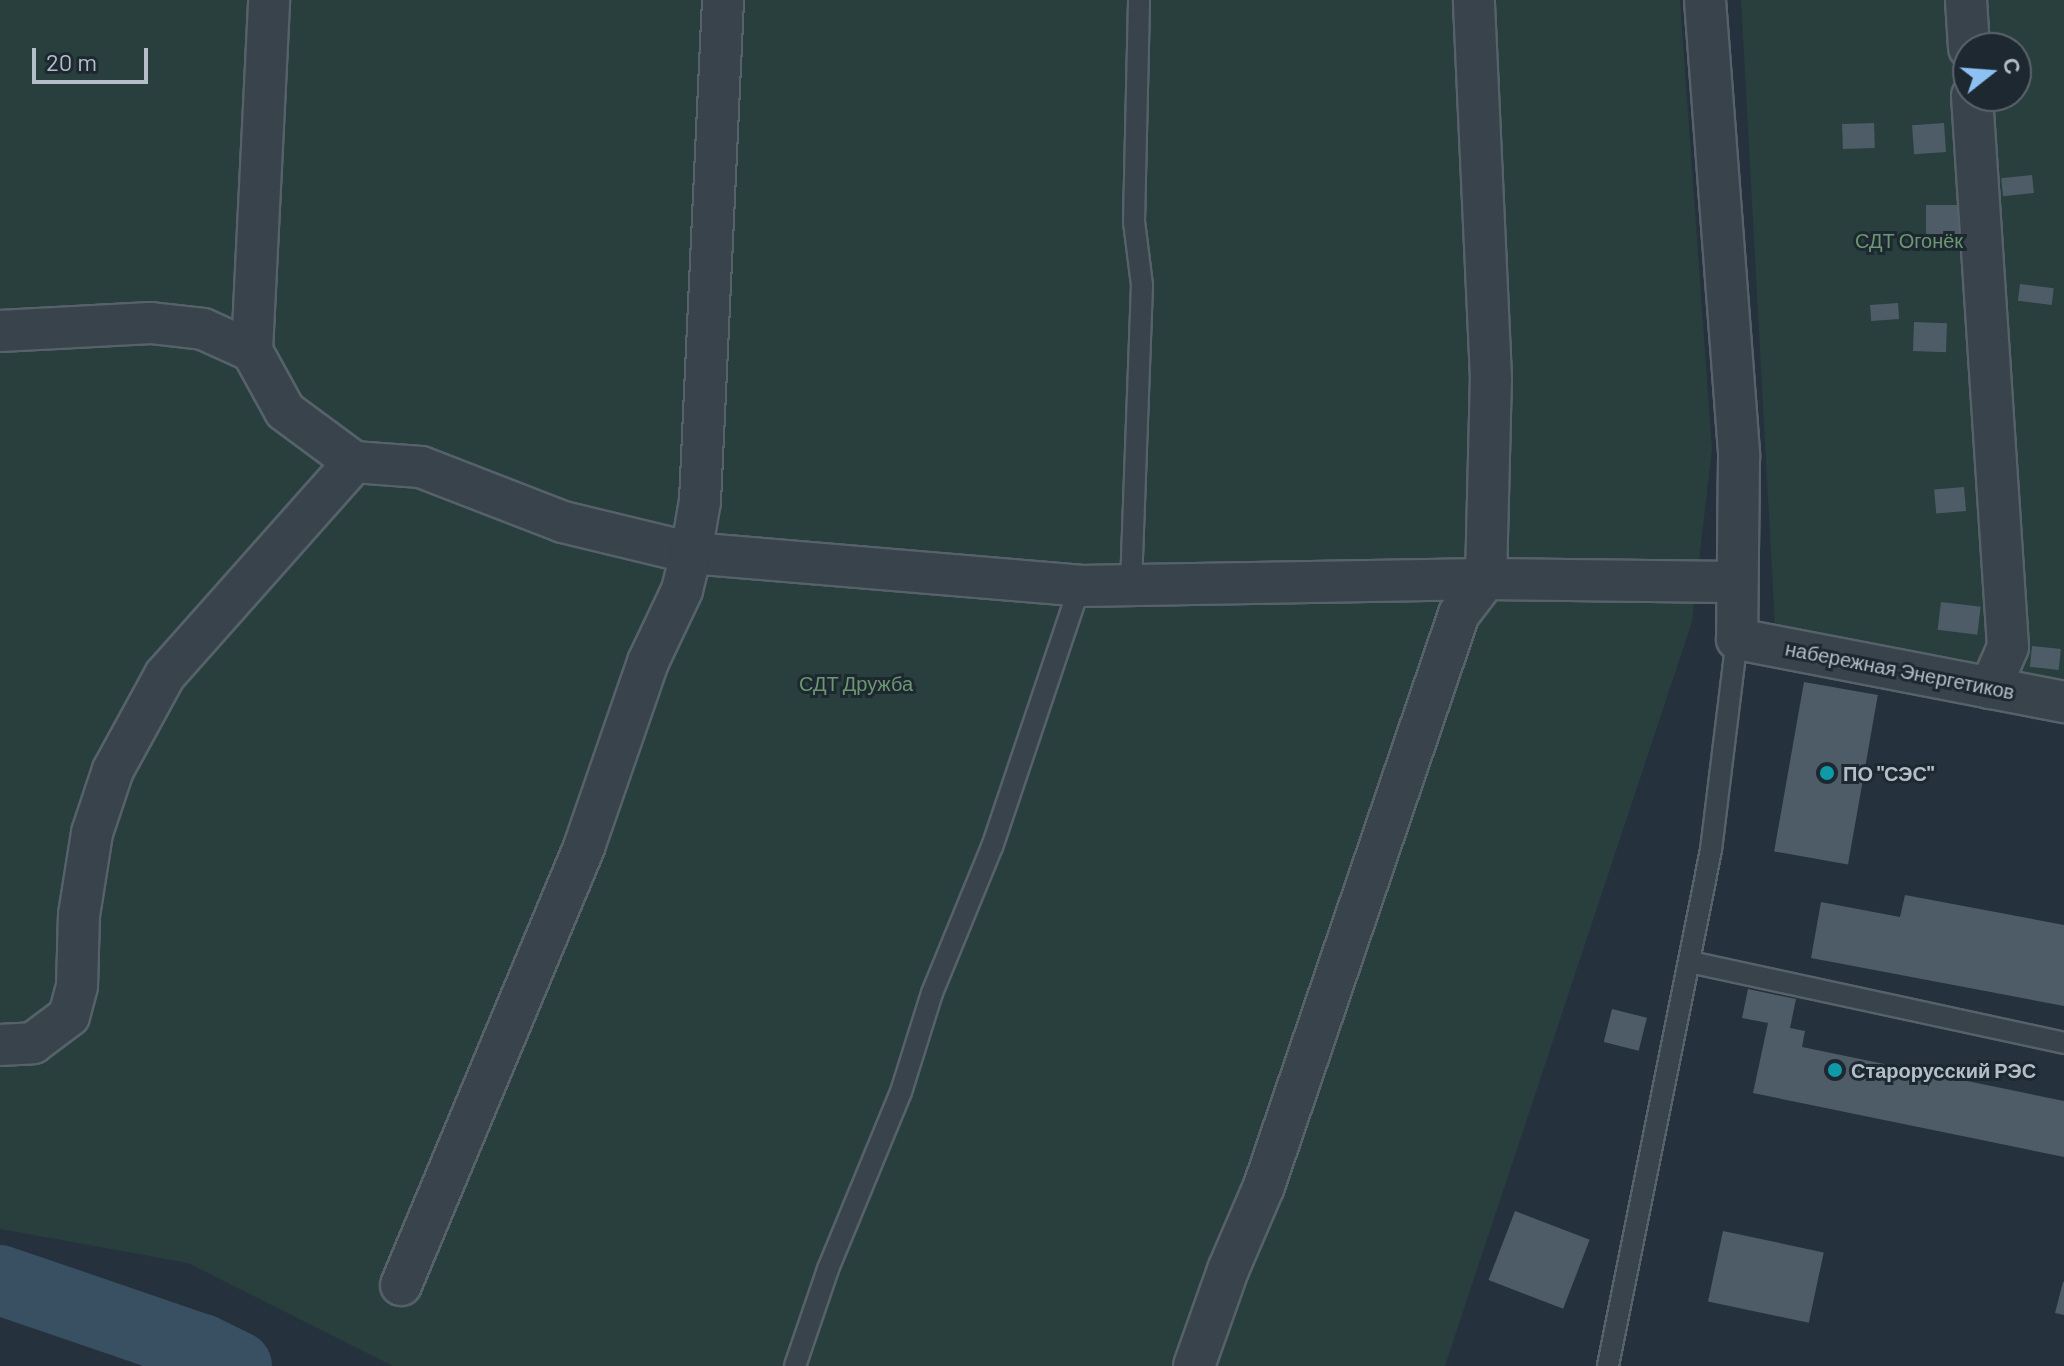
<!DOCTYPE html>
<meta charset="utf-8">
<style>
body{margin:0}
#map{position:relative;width:2064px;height:1366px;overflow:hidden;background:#25313c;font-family:Barlow,sans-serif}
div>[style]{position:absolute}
.green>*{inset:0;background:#283f3e}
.river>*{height:70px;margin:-35px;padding:0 35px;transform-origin:35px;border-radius:35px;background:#395063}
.building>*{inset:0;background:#4e5c67;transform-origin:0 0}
.roads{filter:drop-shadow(2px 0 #56616a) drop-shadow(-2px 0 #56616a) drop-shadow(0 2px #56616a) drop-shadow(0 -2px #56616a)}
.service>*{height:20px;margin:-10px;padding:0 10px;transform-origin:10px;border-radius:10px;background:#38434c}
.minor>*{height:40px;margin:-20px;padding:0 20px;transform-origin:20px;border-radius:20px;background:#38434c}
.dots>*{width:22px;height:22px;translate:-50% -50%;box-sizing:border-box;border:4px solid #1d2831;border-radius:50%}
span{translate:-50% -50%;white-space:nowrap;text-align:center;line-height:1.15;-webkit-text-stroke:6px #1d2831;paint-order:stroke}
.park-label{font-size:20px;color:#6c9771}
.street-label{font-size:20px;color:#b4bec8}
.poi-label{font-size:20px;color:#b4bec8;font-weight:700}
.left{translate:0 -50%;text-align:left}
.north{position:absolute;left:1952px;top:32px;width:80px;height:80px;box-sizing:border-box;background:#1d2831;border:2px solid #59646d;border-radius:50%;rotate:73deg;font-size:22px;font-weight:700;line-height:32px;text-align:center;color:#b4bec8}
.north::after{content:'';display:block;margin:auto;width:28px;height:36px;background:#8ec1f3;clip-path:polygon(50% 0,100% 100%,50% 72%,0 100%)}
.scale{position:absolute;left:32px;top:48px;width:116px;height:36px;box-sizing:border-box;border:4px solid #b4bec8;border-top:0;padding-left:10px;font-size:24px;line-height:28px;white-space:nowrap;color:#b4bec8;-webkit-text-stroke:6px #1d2831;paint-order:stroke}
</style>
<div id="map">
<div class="green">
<div style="clip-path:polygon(0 0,1680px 0,1712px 449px,1692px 622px,1445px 1366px,393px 1366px,188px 1263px,0 1229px)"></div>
<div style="clip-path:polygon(evenodd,1741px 0,2064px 0,2064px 680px,1775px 627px,1741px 0,1968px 48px,2016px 48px,2016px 96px,1968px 96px,1968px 48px)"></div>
</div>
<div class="river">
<div style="left:0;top:1280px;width:213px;rotate:18.9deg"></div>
<div style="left:202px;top:1349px;width:39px;rotate:26deg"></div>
</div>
<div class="building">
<div style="clip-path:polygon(2016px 74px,2021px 74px,2022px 93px,2016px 93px)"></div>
<div style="left:1874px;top:123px;width:25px;height:32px;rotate:88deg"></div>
<div style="left:1944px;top:123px;width:29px;height:32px;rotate:86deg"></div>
<div style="left:2032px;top:175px;width:18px;height:31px;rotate:84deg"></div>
<div style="left:1926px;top:205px;width:36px;height:29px"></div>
<div style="left:2020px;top:284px;width:34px;height:17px;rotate:7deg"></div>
<div style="left:1898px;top:303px;width:16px;height:28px;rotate:86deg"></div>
<div style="left:1914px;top:322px;width:33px;height:29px;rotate:2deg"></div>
<div style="left:1964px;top:487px;width:24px;height:30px;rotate:85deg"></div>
<div style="left:1941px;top:602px;width:40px;height:28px;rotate:7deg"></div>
<div style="left:2032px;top:646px;width:29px;height:21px;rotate:6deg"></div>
<div style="left:1804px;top:682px;width:75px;height:172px;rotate:10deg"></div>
<div style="clip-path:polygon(1905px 895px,2064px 925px,2064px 1006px,1811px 958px,1821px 902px,1900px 917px)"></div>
<div style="clip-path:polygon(1748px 989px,1796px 999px,1790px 1028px,1805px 1031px,1802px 1047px,2064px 1101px,2064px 1157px,1753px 1093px,1768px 1023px,1742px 1018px)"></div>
<div style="left:1612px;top:1009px;width:36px;height:34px;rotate:14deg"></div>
<div style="left:1515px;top:1211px;width:80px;height:74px;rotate:21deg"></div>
<div style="left:1723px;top:1231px;width:103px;height:72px;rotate:12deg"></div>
<div style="clip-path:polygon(2063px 1282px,2064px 1282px,2064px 1315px,2055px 1313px)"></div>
</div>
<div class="roads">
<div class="service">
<div style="left:1131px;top:585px;width:300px;rotate:-87.9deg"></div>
<div style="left:1142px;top:285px;width:64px;rotate:-97.2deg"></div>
<div style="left:1134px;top:222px;width:222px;rotate:-88.7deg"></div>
<div style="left:1690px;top:962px;width:383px;rotate:12.2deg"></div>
<div style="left:795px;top:1366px;width:102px;rotate:-71.2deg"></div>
<div style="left:828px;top:1269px;width:191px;rotate:-67.6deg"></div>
<div style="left:901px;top:1092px;width:104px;rotate:-72.6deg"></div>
<div style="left:932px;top:993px;width:158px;rotate:-67.7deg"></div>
<div style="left:992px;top:847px;width:275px;rotate:-71.4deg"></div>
<div style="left:1608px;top:1366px;width:526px;rotate:-78.71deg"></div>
<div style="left:1711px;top:850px;width:213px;rotate:-83deg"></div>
</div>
<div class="minor">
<div style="left:1705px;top:0;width:458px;rotate:85.7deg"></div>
<div style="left:1739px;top:457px;width:182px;rotate:90.6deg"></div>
<div style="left:1737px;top:639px;width:333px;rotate:10.9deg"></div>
<div style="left:1966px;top:0;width:48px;rotate:86.4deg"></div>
<div style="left:1972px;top:96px;width:552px;rotate:86.26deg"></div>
<div style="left:2008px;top:647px;width:45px;rotate:113.7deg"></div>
<div style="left:0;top:331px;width:151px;rotate:-3deg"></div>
<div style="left:151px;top:323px;width:52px;rotate:6.6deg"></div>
<div style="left:203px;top:329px;width:54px;rotate:24.2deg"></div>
<div style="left:252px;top:351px;width:68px;rotate:61.2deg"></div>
<div style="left:285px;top:411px;width:86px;rotate:36.5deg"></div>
<div style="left:354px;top:462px;width:67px;rotate:4.3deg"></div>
<div style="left:421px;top:467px;width:152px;rotate:21.2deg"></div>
<div style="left:563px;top:522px;width:132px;rotate:13.6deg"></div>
<div style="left:691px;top:553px;width:390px;rotate:4.8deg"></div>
<div style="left:1080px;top:586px;width:406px;rotate:-1deg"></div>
<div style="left:1486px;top:579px;width:249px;rotate:0.7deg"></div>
<div style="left:252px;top:351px;width:351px;rotate:-87.2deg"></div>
<div style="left:0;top:1045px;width:33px;rotate:-3deg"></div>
<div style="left:33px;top:1043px;width:45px;rotate:-36.9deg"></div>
<div style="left:69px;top:1016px;width:31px;rotate:-75deg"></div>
<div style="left:77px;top:986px;width:71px;rotate:-88.4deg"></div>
<div style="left:79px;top:915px;width:83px;rotate:-81deg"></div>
<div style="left:92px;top:833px;width:66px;rotate:-71.6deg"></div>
<div style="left:113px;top:770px;width:108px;rotate:-61.3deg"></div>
<div style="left:165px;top:675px;width:285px;rotate:-48.4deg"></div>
<div style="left:401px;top:1285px;width:475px;rotate:-67.3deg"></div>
<div style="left:584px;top:847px;width:196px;rotate:-70.9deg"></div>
<div style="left:648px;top:662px;width:80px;rotate:-64.7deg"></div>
<div style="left:682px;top:590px;width:38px;rotate:-76deg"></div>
<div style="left:691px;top:553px;width:53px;rotate:-80.2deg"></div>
<div style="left:700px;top:501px;width:502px;rotate:-87.37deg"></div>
<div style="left:1194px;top:1366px;width:102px;rotate:-70.5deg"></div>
<div style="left:1228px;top:1270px;width:91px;rotate:-66.8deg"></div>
<div style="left:1264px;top:1186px;width:604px;rotate:-71.18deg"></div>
<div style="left:1459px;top:614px;width:44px;rotate:-52.4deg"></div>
<div style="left:1486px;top:579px;width:201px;rotate:-88.6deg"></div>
<div style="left:1491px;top:378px;width:378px;rotate:-92.6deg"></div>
</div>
</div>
<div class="dots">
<div style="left:1827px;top:773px;background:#0f9aa8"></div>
<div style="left:1835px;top:1070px;background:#0f9aa8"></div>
</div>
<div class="park-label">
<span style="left:1909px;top:240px">СДТ Огонёк</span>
<span style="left:856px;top:683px">СДТ Дружба</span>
</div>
<div class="street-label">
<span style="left:1900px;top:670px;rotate:11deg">набережная Энергетиков</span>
</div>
<div class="poi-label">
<span class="left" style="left:1843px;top:773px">ПО "СЭС"</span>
<span class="left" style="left:1851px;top:1070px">Старорусский РЭС</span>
</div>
<div class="north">С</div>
<div class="scale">20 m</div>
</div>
